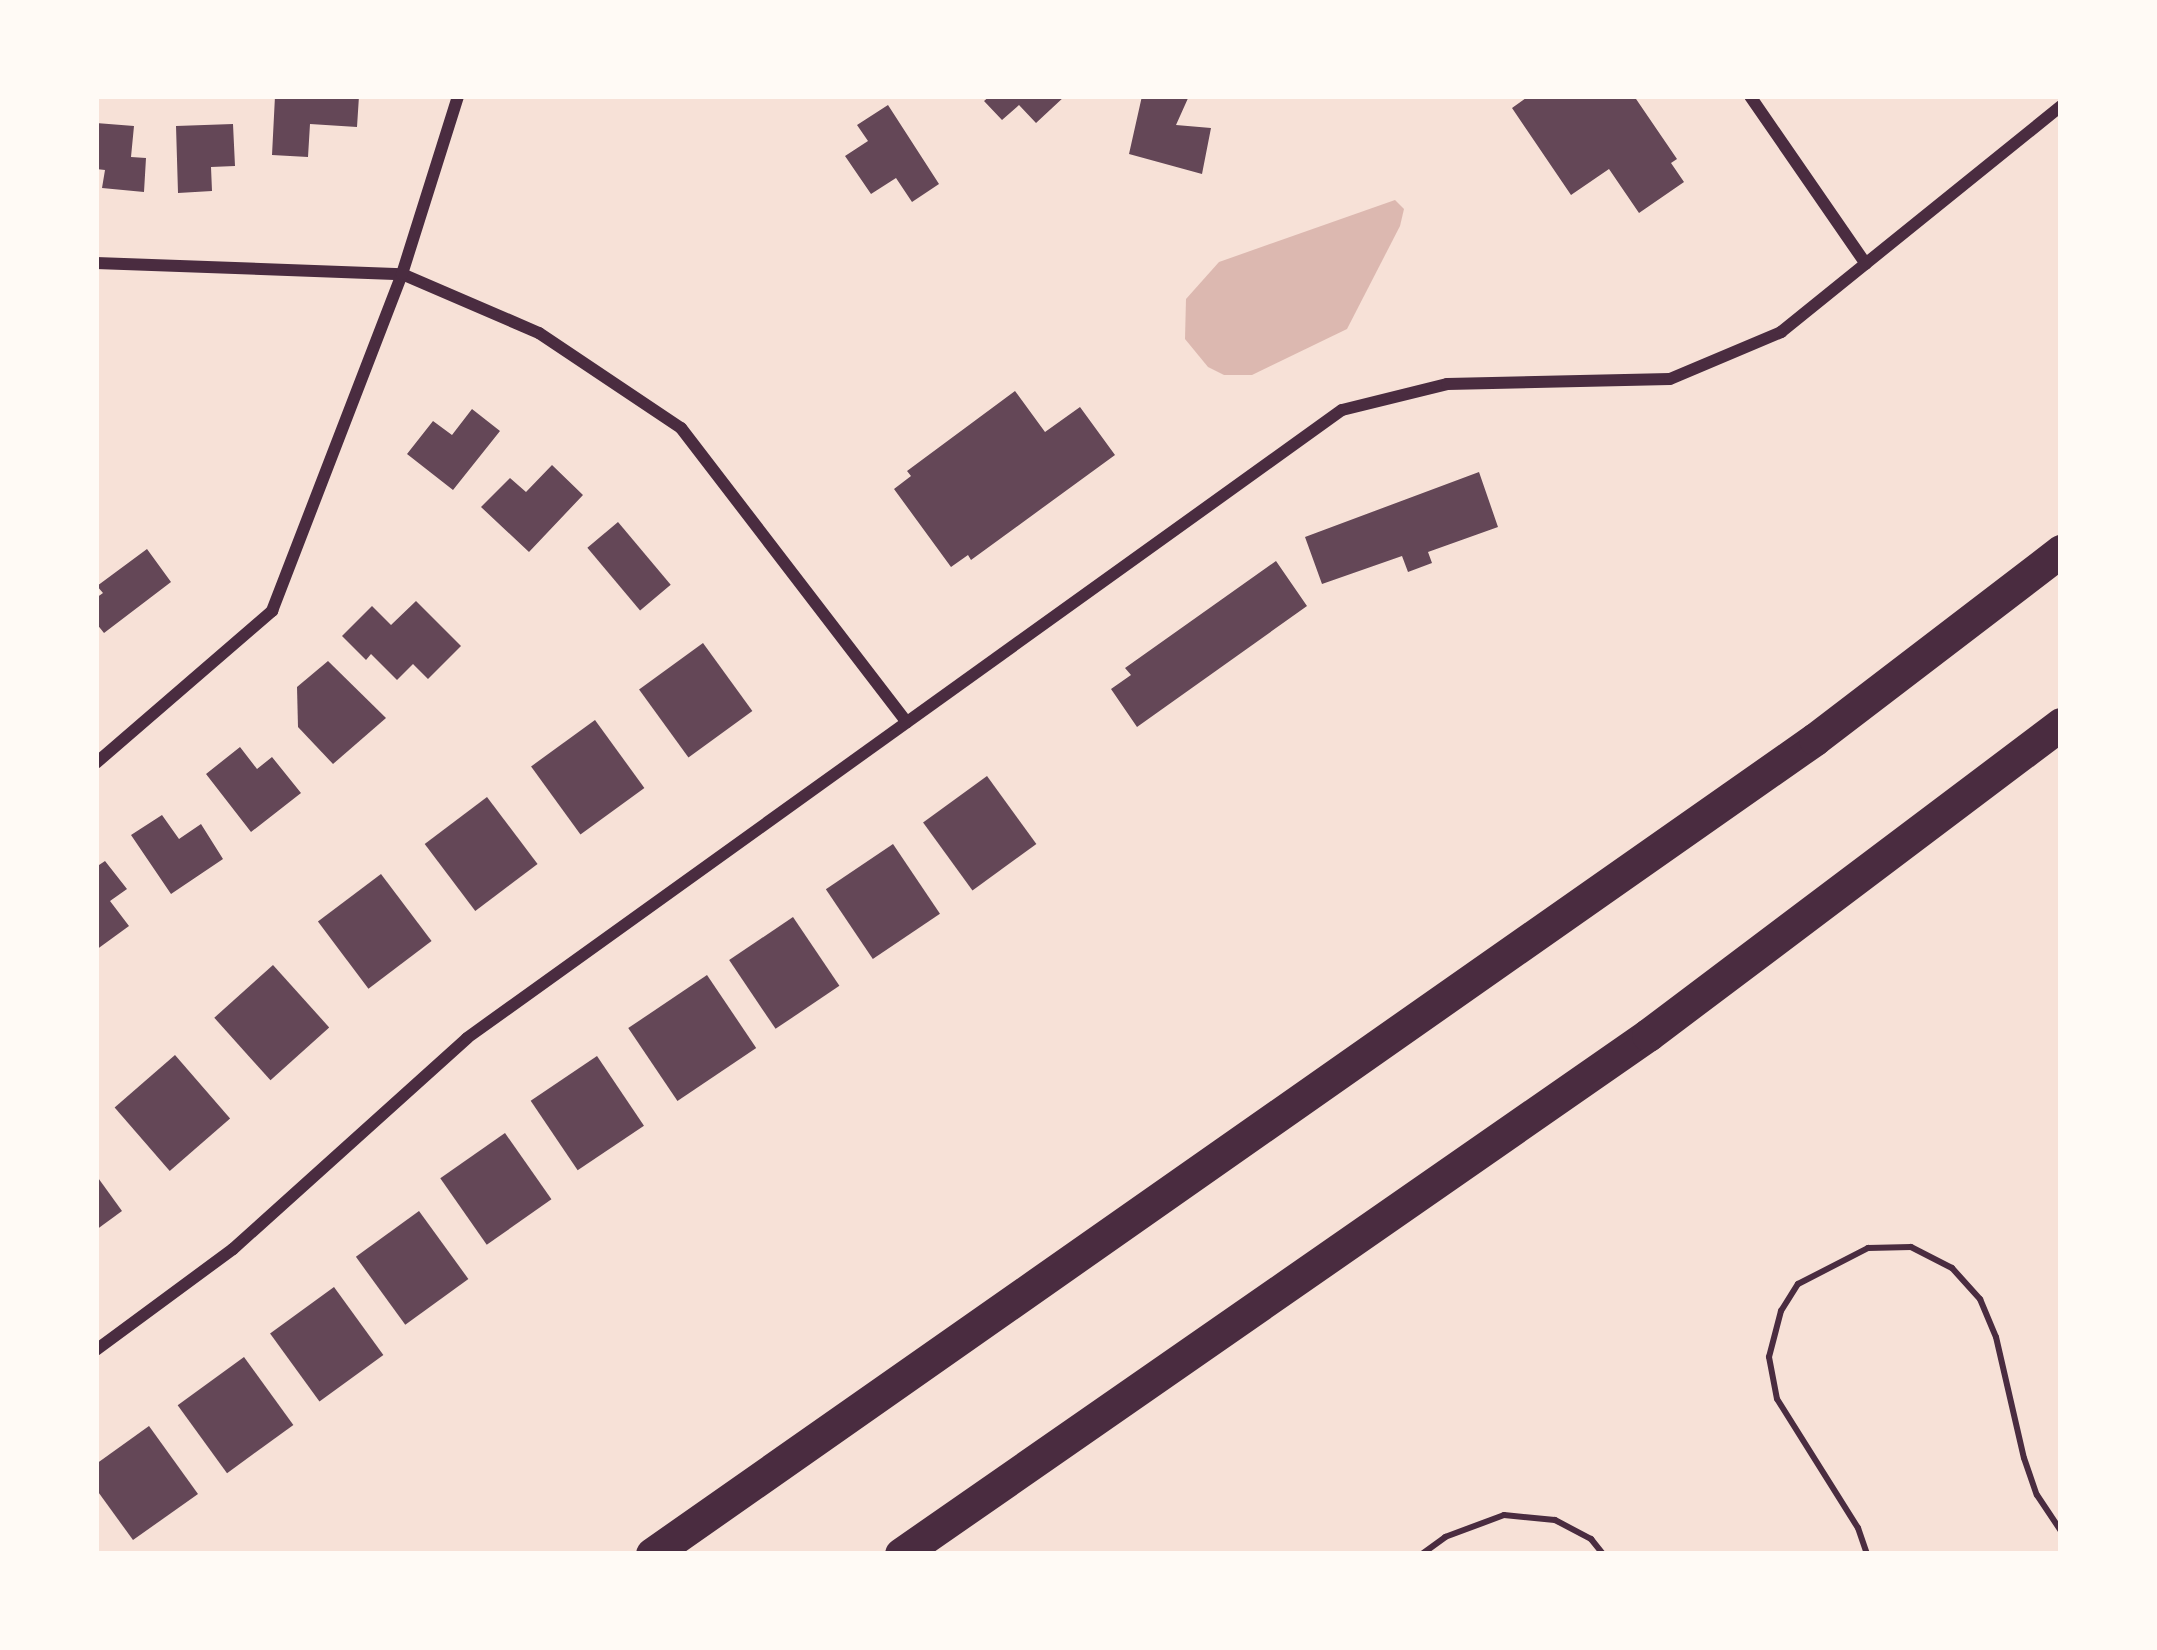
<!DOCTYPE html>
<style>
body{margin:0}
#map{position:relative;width:2157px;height:1650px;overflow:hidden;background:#f7e1d7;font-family:"Crimson Pro",serif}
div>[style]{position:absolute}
.water>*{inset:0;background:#dcb8b0}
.building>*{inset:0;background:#644757;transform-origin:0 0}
.path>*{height:6px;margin:-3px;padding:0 3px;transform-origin:3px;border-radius:3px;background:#4a2c40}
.minor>*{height:12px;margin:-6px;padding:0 6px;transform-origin:6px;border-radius:6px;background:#4a2c40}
.motorway>*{height:33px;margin:-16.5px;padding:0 16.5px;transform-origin:16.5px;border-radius:16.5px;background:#4a2c40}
span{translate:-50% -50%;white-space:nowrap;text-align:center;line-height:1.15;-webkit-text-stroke:12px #fffaf5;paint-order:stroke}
.frame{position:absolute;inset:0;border:99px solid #fffaf5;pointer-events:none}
</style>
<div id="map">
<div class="water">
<div style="clip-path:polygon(1395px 200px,1404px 209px,1400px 226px,1347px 329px,1252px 375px,1224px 375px,1208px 367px,1185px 339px,1186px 299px,1219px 262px)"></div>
</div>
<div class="building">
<div style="clip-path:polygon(275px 96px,359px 96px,357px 127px,310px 124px,308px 157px,272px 155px)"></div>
<div style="clip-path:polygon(990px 96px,1065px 96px,1036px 123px,1019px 105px,1002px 120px,984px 101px)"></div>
<div style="clip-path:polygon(1142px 96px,1189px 96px,1176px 125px,1211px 128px,1202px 174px,1129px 154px)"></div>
<div style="clip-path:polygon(1529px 96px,1634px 96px,1677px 159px,1671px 163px,1684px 182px,1639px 213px,1609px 169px,1571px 195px,1512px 108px)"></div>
<div style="clip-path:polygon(888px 105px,939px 184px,912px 202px,896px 178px,871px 194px,845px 156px,868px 141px,857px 125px)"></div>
<div style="clip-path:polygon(96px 123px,134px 126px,131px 157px,146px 158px,144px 192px,102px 188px,105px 170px,96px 169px)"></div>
<div style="clip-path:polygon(233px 124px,235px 166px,211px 167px,212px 191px,178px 193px,176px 126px)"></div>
<div style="clip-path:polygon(1015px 391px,1045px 432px,1080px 407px,1115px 455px,971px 560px,968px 555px,951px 567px,894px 489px,911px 476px,907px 471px)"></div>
<div style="clip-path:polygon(472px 409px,500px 431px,453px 490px,407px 454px,433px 421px,452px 435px)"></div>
<div style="clip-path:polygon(552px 465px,583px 495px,529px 552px,481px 507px,510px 478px,526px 492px)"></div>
<div style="clip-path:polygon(1479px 472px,1498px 527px,1428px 552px,1432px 563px,1408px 572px,1402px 556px,1322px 584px,1305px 537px)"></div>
<div style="left:618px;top:522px;width:82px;height:40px;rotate:50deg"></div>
<div style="clip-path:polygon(147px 549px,171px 582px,104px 633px,96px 623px,96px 598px,103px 593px,97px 586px)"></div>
<div style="clip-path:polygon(1276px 561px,1307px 606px,1137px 727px,1111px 689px,1131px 675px,1125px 668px)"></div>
<div style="clip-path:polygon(416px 601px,461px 646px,428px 679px,413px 664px,397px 680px,371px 654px,366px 660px,342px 636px,372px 606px,391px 625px)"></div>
<div style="left:703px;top:643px;width:84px;height:79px;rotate:54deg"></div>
<div style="clip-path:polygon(328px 661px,386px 718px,333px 764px,298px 727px,297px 687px)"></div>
<div style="left:595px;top:720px;width:84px;height:79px;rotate:54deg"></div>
<div style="clip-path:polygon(240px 747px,257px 769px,272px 757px,301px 793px,251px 832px,206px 774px)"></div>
<div style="left:987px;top:776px;width:84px;height:79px;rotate:54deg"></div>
<div style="left:487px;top:797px;width:84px;height:78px;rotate:53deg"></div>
<div style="clip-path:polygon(162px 815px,179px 839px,201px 824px,223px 859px,171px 894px,131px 835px)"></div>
<div style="left:893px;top:844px;width:84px;height:81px;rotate:56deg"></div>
<div style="clip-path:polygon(105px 861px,127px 889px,110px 901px,129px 926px,96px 950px,96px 867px)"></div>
<div style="left:381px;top:874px;width:84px;height:79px;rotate:53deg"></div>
<div style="left:793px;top:917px;width:83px;height:77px;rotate:56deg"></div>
<div style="left:273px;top:965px;width:84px;height:79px;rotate:48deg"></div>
<div style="left:707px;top:975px;width:88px;height:95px;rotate:56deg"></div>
<div style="left:175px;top:1055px;width:84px;height:80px;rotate:49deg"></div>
<div style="left:597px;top:1056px;width:84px;height:80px;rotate:56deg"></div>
<div style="left:505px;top:1133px;width:81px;height:79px;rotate:55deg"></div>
<div style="clip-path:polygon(96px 1175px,122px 1211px,96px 1230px)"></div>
<div style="left:419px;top:1211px;width:84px;height:78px;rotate:54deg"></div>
<div style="left:334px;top:1287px;width:84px;height:79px;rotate:54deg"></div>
<div style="left:244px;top:1357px;width:84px;height:82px;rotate:54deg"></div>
<div style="clip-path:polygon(149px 1426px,198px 1494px,133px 1540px,96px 1489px,96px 1464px)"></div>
</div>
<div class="path">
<div style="left:1422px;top:1554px;width:29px;rotate:-36deg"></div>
<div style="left:1445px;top:1537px;width:63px;rotate:-20.4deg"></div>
<div style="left:1504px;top:1515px;width:51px;rotate:5.6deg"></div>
<div style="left:1555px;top:1520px;width:41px;rotate:27.8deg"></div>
<div style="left:1591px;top:1539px;width:19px;rotate:51deg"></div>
<div style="left:1867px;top:1554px;width:28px;rotate:-109deg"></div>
<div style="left:1858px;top:1528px;width:152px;rotate:-122.1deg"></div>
<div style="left:1777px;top:1399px;width:43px;rotate:-100.8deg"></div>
<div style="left:1769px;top:1357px;width:48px;rotate:-75.4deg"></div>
<div style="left:1781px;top:1311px;width:32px;rotate:-58deg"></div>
<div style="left:1798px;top:1284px;width:79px;rotate:-27.2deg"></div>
<div style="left:1868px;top:1248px;width:43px;rotate:-1.3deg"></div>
<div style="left:1911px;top:1247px;width:46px;rotate:27.1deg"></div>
<div style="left:1952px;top:1268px;width:42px;rotate:47.9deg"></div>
<div style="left:1980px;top:1299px;width:41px;rotate:67.2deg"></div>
<div style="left:1996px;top:1337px;width:124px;rotate:77deg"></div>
<div style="left:2024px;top:1458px;width:39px;rotate:71deg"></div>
<div style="left:2037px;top:1495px;width:43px;rotate:56.3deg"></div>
</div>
<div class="minor">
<div style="left:1750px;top:96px;width:204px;rotate:55.4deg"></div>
<div style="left:96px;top:263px;width:306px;rotate:2.1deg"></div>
<div style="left:402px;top:274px;width:149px;rotate:23.3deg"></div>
<div style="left:539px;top:333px;width:171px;rotate:33.8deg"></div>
<div style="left:681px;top:428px;width:371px;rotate:52.5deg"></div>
<div style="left:96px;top:763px;width:233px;rotate:-40.8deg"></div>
<div style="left:272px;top:611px;width:361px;rotate:-68.9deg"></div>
<div style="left:402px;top:274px;width:187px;rotate:-72.5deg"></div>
<div style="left:96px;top:1350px;width:170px;rotate:-36.4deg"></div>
<div style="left:233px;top:1249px;width:315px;rotate:-42deg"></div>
<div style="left:467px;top:1038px;width:1077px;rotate:-35.67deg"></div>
<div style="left:1342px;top:410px;width:108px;rotate:-13.9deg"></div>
<div style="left:1447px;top:384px;width:223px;rotate:-1.3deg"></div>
<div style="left:1670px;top:379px;width:121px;rotate:-22.9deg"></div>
<div style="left:1781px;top:332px;width:360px;rotate:-38.9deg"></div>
</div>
<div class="motorway">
<div style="left:652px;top:1554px;width:1420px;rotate:-35.02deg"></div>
<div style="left:1815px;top:739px;width:310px;rotate:-37.4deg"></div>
<div style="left:901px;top:1554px;width:910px;rotate:-34.79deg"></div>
<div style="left:1648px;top:1035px;width:517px;rotate:-36.98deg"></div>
</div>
<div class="frame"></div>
</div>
